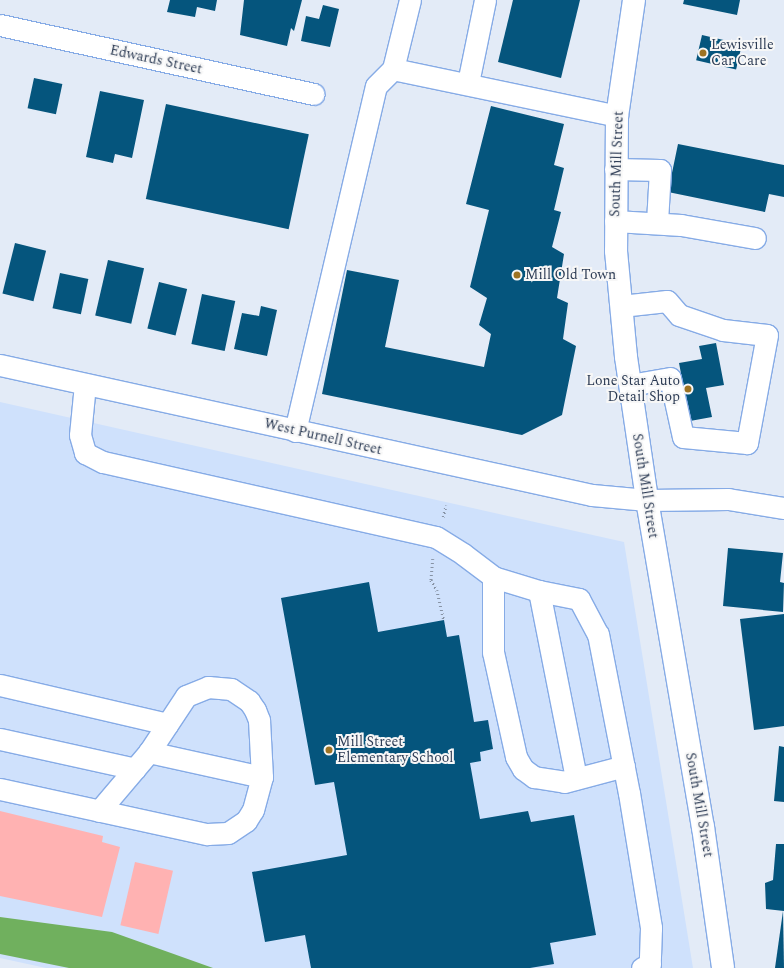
<!DOCTYPE html>
<style>
body{margin:0}
#map{position:relative;width:784px;height:968px;overflow:hidden;background:#e3ebf7;font-family:Spectral,serif}
div>[style]{position:absolute}
.built>*{inset:0;background:#cfe1fc}
.green>*{inset:0;background:#ffb2b2;transform-origin:0 0}
.water>*{inset:0;background:#70b05e}
.building>*{inset:0;background:#05557d;transform-origin:0 0}
.path>*{height:2.5px;margin-top:-1.25px;transform-origin:0;background:repeating-linear-gradient(90deg,#8793a5 0 1px,transparent 0 4px)}
.roads{filter:drop-shadow(1px 0 #86abe6) drop-shadow(-1px 0 #86abe6) drop-shadow(0 1px #86abe6) drop-shadow(0 -1px #86abe6)}
.minor>*{height:21px;margin:-10.5px;padding:0 10.5px;transform-origin:10.5px;border-radius:10.5px;background:#fff}
.major>*{height:22px;margin:-11px;padding:0 11px;transform-origin:11px;border-radius:11px;background:#fff}
.dots>*{width:11px;height:11px;translate:-50% -50%;box-sizing:border-box;border:2px solid #f7f7f7;border-radius:50%}
span{translate:-50% -50%;white-space:nowrap;text-align:center;line-height:1.15;-webkit-text-stroke:4px #f7f7f7;paint-order:stroke}
.poi-label{font-size:14px;color:#2c3b54}
.left{translate:0 -50%;text-align:left}
.right{translate:-100% -50%;text-align:right}
.street-label{font-size:14px;color:#2c3b54}
</style>
<div id="map">
<div class="built">
<div style="clip-path:polygon(0 402px,624px 542px,693px 968px,46px 968px,0 958px)"></div>
</div>
<div class="green">
<div style="clip-path:polygon(0 811px,103px 836px,102px 842px,120px 847px,102px 917px,0 896px)"></div>
<div style="left:135px;top:862px;width:39px;height:65px;rotate:13deg"></div>
</div>
<div class="water">
<div style="clip-path:polygon(0 917px,112px 932px,213px 968px,69px 968px,0 954px)"></div>
</div>
<div class="building">
<div style="clip-path:polygon(170px 0,217px 0,215px 11px,197px 7px,195px 17px,167px 12px)"></div>
<div style="clip-path:polygon(244px 0,302px 0,294px 31px,291px 28px,287px 46px,240px 35px)"></div>
<div style="clip-path:polygon(513px 0,580px 0,561px 78px,498px 62px)"></div>
<div style="clip-path:polygon(684px 0,740px 0,737px 15px,683px 4px)"></div>
<div style="clip-path:polygon(323px 5px,339px 9px,330px 47px,301px 41px,306px 16px,319px 19px)"></div>
<div style="left:702px;top:35px;width:41px;height:26px;rotate:13deg"></div>
<div style="left:34px;top:78px;width:29px;height:31px;rotate:12deg"></div>
<div style="clip-path:polygon(100px 91px,144px 100px,132px 158px,115px 154px,113px 163px,86px 157px)"></div>
<div style="left:166px;top:104px;width:146px;height:97px;rotate:12deg"></div>
<div style="clip-path:polygon(491px 106px,564px 124px,554px 165px,564px 168px,554px 210px,561px 212px,552px 247px,564px 254px,557px 298px,568px 303px,563px 339px,576px 346px,562px 415px,522px 435px,322px 394px,347px 270px,399px 280px,385px 347px,484px 367px,491px 334px,479px 325px,487px 298px,470px 287px,489px 210px,466px 204px)"></div>
<div style="clip-path:polygon(678px 144px,784px 165px,784px 197px,769px 194px,765px 212px,668px 192px)"></div>
<div style="left:15px;top:243px;width:32px;height:52px;rotate:14deg"></div>
<div style="left:108px;top:260px;width:37px;height:57px;rotate:13deg"></div>
<div style="left:60px;top:273px;width:29px;height:36px;rotate:12deg"></div>
<div style="left:159px;top:282px;width:29px;height:48px;rotate:14deg"></div>
<div style="left:202px;top:294px;width:34px;height:51px;rotate:12deg"></div>
<div style="clip-path:polygon(261px 306px,277px 310px,267px 356px,234px 349px,242px 313px,259px 316px)"></div>
<div style="clip-path:polygon(716px 343px,724px 385px,706px 388px,712px 417px,690px 421px,679px 363px,702px 359px,699px 346px)"></div>
<div style="clip-path:polygon(728px 548px,783px 553px,780px 582px,784px 583px,783px 612px,723px 606px)"></div>
<div style="clip-path:polygon(369px 582px,378px 632px,444px 620px,447px 637px,459px 635px,474px 722px,488px 720px,493px 749px,480px 752px,481px 761px,470px 763px,480px 819px,528px 811px,531px 822px,574px 815px,596px 935px,550px 943px,554px 964px,530px 968px,311px 968px,305px 935px,265px 942px,252px 872px,347px 855px,334px 782px,315px 785px,281px 598px)"></div>
<div style="clip-path:polygon(784px 614px,784px 726px,754px 730px,740px 619px)"></div>
<div style="clip-path:polygon(779px 746px,784px 747px,784px 802px,774px 801px)"></div>
<div style="clip-path:polygon(776px 844px,784px 844px,784px 911px,766px 909px,765px 883px,773px 880px)"></div>
<div style="clip-path:polygon(783px 911px,784px 968px,775px 968px)"></div>
</div>
<div class="path">
<div style="left:443px;top:517px;width:12px;rotate:-76deg"></div>
<div style="left:433px;top:559px;width:21px;rotate:95deg"></div>
<div style="left:431px;top:580px;width:12px;rotate:59deg"></div>
<div style="left:437px;top:590px;width:31px;rotate:77deg"></div>
</div>
<div class="roads">
<div class="minor">
<div style="left:0;top:25px;width:321px;rotate:12.4deg"></div>
<div style="left:393px;top:69px;width:71px;rotate:-76.2deg"></div>
<div style="left:468px;top:83px;width:85px;rotate:-78.4deg"></div>
<div style="left:615px;top:169px;width:45px;rotate:1.3deg"></div>
<div style="left:660px;top:170px;width:52px;rotate:93.3deg"></div>
<div style="left:615px;top:221px;width:66px;rotate:3.5deg"></div>
<div style="left:681px;top:225px;width:75px;rotate:10deg"></div>
<div style="left:621px;top:306px;width:46px;rotate:-6.2deg"></div>
<div style="left:667px;top:301px;width:18px;rotate:49deg"></div>
<div style="left:679px;top:315px;width:46px;rotate:18.8deg"></div>
<div style="left:723px;top:330px;width:44px;rotate:6.5deg"></div>
<div style="left:767px;top:335px;width:110px;rotate:100.5deg"></div>
<div style="left:747px;top:443px;width:64px;rotate:-174.6deg"></div>
<div style="left:683px;top:437px;width:60px;rotate:-102.4deg"></div>
<div style="left:670px;top:378px;width:41px;rotate:170.1deg"></div>
<div style="left:0;top:365px;width:606px;rotate:12.39deg"></div>
<div style="left:592px;top:495px;width:55px;rotate:5.2deg"></div>
<div style="left:647px;top:500px;width:81px;rotate:-0.7deg"></div>
<div style="left:728px;top:499px;width:57px;rotate:9.1deg"></div>
<div style="left:85px;top:384px;width:51px;rotate:95.6deg"></div>
<div style="left:80px;top:435px;width:19px;rotate:74deg"></div>
<div style="left:85px;top:453px;width:20px;rotate:27deg"></div>
<div style="left:103px;top:462px;width:341px;rotate:12.7deg"></div>
<div style="left:436px;top:537px;width:32px;rotate:32deg"></div>
<div style="left:463px;top:554px;width:38px;rotate:37deg"></div>
<div style="left:493px;top:577px;width:48px;rotate:16.9deg"></div>
<div style="left:539px;top:591px;width:41px;rotate:11.3deg"></div>
<div style="left:579px;top:599px;width:40px;rotate:62deg"></div>
<div style="left:598px;top:634px;width:162px;rotate:79deg"></div>
<div style="left:629px;top:793px;width:137px;rotate:80.7deg"></div>
<div style="left:651px;top:928px;width:36px;rotate:92deg"></div>
<div style="left:650px;top:964px;width:9px;rotate:153deg"></div>
<div style="left:295px;top:431px;width:354px;rotate:-76.8deg"></div>
<div style="left:376px;top:86px;width:24px;rotate:-45deg"></div>
<div style="left:393px;top:69px;width:229px;rotate:11.8deg"></div>
<div style="left:493px;top:577px;width:75px;rotate:90deg"></div>
<div style="left:493px;top:652px;width:107px;rotate:77.6deg"></div>
<div style="left:516px;top:757px;width:14px;rotate:60deg"></div>
<div style="left:523px;top:769px;width:14px;rotate:36deg"></div>
<div style="left:534px;top:777px;width:30px;rotate:9deg"></div>
<div style="left:564px;top:782px;width:62px;rotate:-14.9deg"></div>
<div style="left:539px;top:591px;width:191px;rotate:78.8deg"></div>
<div style="left:0;top:685px;width:172px;rotate:13.1deg"></div>
<div style="left:0;top:739px;width:138px;rotate:12.5deg"></div>
<div style="left:0;top:789px;width:212px;rotate:12.3deg"></div>
<div style="left:207px;top:834px;width:21px;rotate:-3deg"></div>
<div style="left:228px;top:833px;width:22px;rotate:-34deg"></div>
<div style="left:246px;top:821px;width:13px;rotate:-58deg"></div>
<div style="left:253px;top:810px;width:34px;rotate:-75deg"></div>
<div style="left:262px;top:777px;width:116px;rotate:-167.5deg"></div>
<div style="left:99px;top:811px;width:77px;rotate:-49.7deg"></div>
<div style="left:149px;top:752px;width:67px;rotate:-56.5deg"></div>
<div style="left:186px;top:696px;width:24px;rotate:-22deg"></div>
<div style="left:208px;top:687px;width:23px;rotate:5deg"></div>
<div style="left:231px;top:689px;width:22px;rotate:34deg"></div>
<div style="left:249px;top:701px;width:11px;rotate:56deg"></div>
<div style="left:255px;top:710px;width:11px;rotate:68deg"></div>
<div style="left:259px;top:720px;width:57px;rotate:87deg"></div>
</div>
<div class="major">
<div style="left:634px;top:0;width:117px;rotate:98.3deg"></div>
<div style="left:617px;top:116px;width:135px;rotate:90.4deg"></div>
<div style="left:616px;top:251px;width:106px;rotate:84.6deg"></div>
<div style="left:626px;top:357px;width:145px;rotate:81.6deg"></div>
<div style="left:647px;top:500px;width:332px;rotate:80.3deg"></div>
<div style="left:703px;top:827px;width:142px;rotate:81.9deg"></div>
</div>
</div>
<div class="dots">
<div style="left:703px;top:53px;background:#9e7322"></div>
<div style="left:517px;top:275px;background:#9e7322"></div>
<div style="left:688px;top:389px;background:#9e7322"></div>
<div style="left:329px;top:750px;background:#9e7322"></div>
</div>
<div class="poi-label">
<span class="left" style="left:711px;top:53px">Lewisville<br>Car Care</span>
<span class="left" style="left:525px;top:275px">Mill Old Town</span>
<span class="right" style="left:680px;top:389px">Lone Star Auto<br>Detail Shop</span>
<span class="left" style="left:337px;top:750px">Mill Street<br>Elementary School</span>
</div>
<div class="street-label">
<span style="left:156px;top:60px;rotate:12deg">Edwards Street</span>
<span style="left:617px;top:164px;rotate:-88deg">South Mill Street</span>
<span style="left:323px;top:437px;rotate:13deg">West Purnell Street</span>
<span style="left:645px;top:486px;rotate:81deg">South Mill Street</span>
<span style="left:699px;top:805px;rotate:80deg">South Mill Street</span>
</div>
</div>
